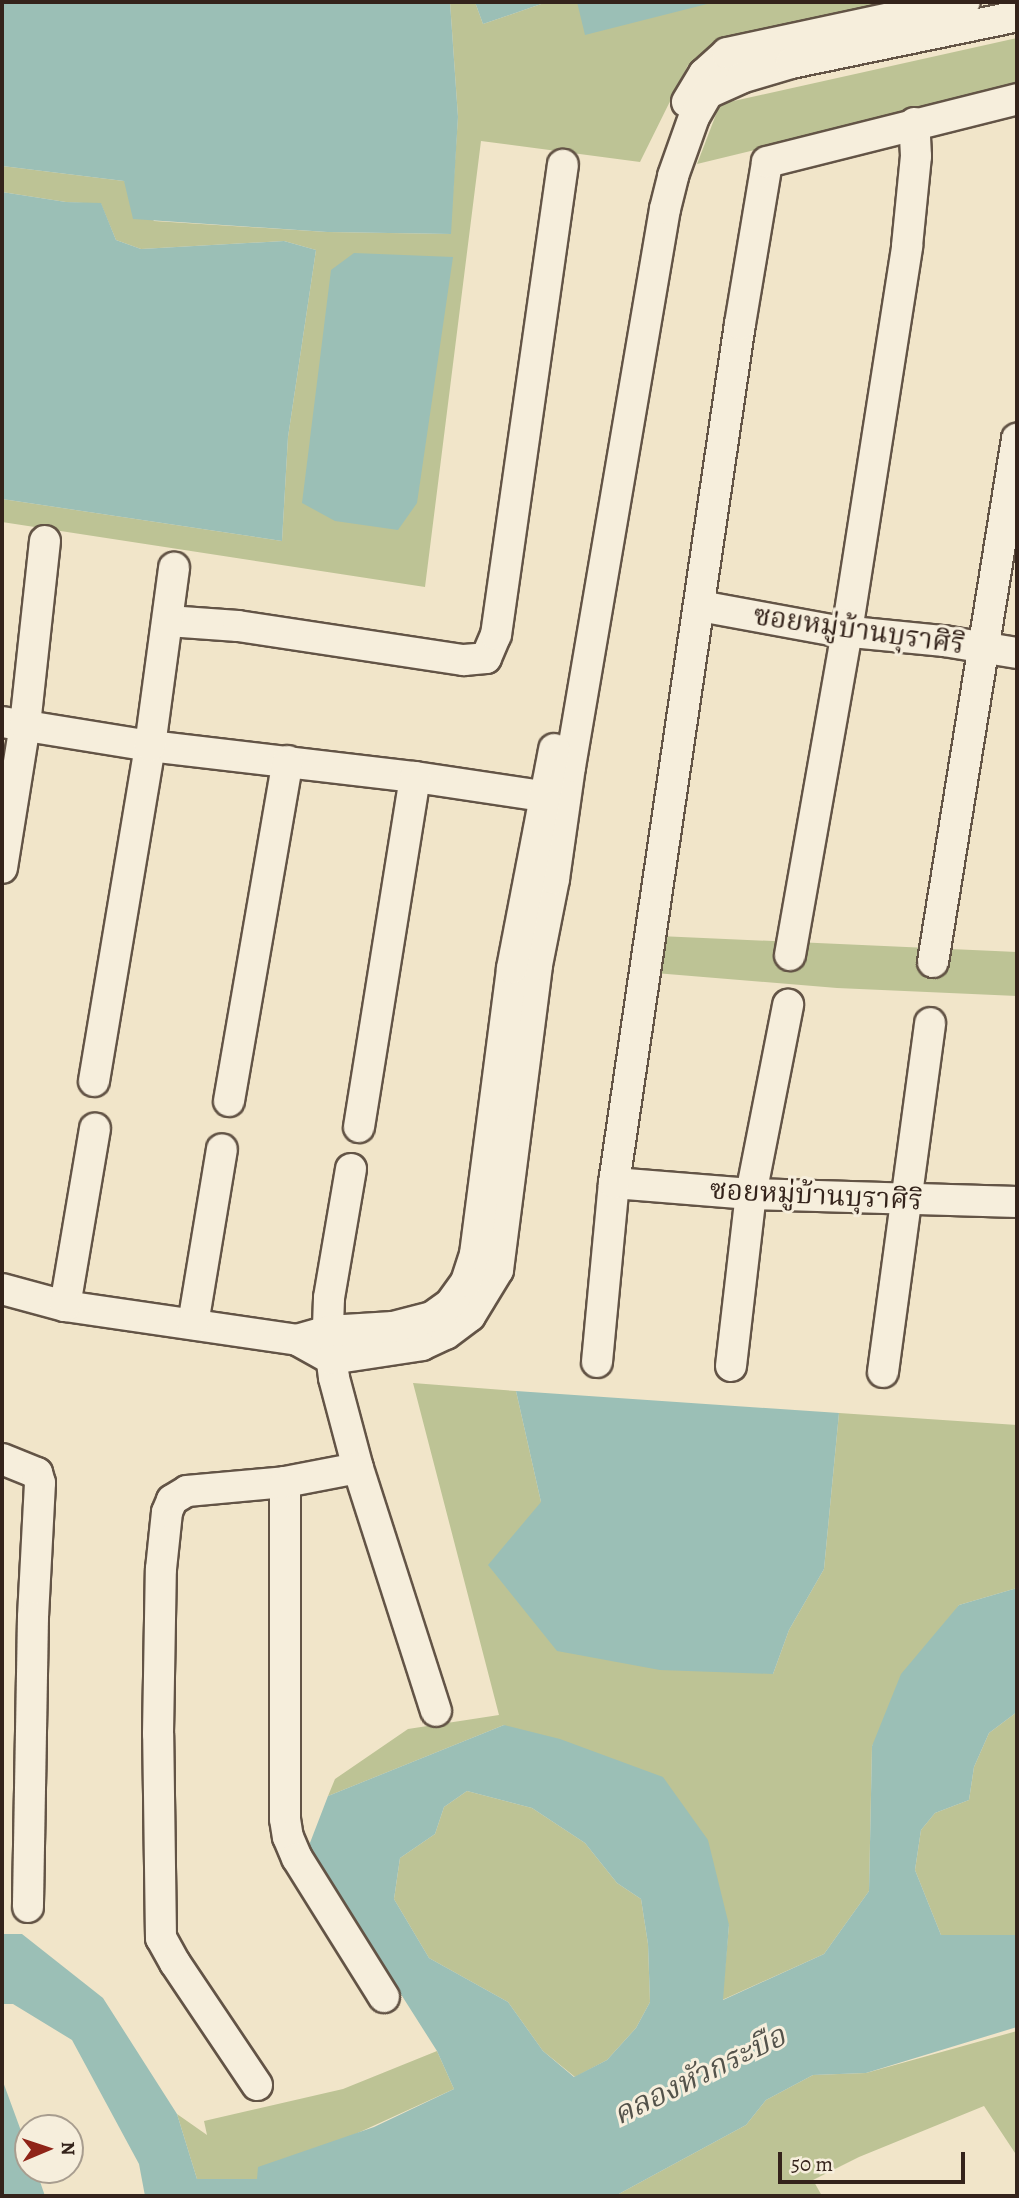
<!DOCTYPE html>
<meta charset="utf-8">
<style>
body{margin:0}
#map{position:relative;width:1019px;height:2198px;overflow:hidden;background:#f1e5c9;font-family:Alegreya,"Noto Serif Thai",serif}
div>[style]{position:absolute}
.green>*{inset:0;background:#bdc395}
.water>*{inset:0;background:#9bbfb6}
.roads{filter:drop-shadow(2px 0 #635446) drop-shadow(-2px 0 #635446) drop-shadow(0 2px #635446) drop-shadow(0 -2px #635446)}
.minor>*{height:30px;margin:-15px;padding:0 15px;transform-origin:15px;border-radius:15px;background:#f6eedc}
span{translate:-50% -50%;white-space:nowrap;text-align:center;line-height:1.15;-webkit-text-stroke:6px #f6eedc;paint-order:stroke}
.street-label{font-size:28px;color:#34231b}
.water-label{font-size:30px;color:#53524a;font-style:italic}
.frame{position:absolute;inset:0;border:4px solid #34231b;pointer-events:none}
.north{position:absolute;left:14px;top:2114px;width:70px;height:70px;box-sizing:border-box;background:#f6eedc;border:2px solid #a89d8f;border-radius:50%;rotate:88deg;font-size:19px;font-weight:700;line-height:28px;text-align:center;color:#34231b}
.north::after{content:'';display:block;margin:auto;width:24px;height:32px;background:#8f2418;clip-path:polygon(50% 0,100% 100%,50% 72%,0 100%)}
.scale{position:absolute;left:778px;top:2152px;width:187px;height:32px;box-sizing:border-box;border:4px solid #34231b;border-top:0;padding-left:9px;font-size:21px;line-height:24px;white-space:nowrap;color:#34231b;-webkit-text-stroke:5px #f6eedc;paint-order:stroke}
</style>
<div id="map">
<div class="green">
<div style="clip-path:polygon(450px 2px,475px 2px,483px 24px,547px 2px,938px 2px,688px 65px,640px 162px,481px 141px,425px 587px,2px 522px,2px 499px,282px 541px,288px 437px,316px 250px,284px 241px,141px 249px,116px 240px,101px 204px,66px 202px,2px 192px,2px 166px,124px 181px,154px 221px,327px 232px,450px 234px,458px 117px)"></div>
<div style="clip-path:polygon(1017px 38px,1017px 86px,697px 164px,720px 104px)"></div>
<div style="clip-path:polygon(659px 936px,1017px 952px,1017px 996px,837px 988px,655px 973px)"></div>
<div style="clip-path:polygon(413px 1383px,516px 1391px,541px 1502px,773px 1674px,789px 1630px,824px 1569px,839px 1413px,1017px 1425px,1017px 1588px,959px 1605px,872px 1746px,869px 1891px,824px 1954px,722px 2000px,729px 1925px,504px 1725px,328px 1796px,335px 1779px,408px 1729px,499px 1715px)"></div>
<div style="clip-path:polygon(1017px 1712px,1017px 1935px,941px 1935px,915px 1870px,921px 1830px,935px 1813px,969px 1800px,974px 1767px,989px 1733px)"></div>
<div style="clip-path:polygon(467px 1791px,532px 1808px,585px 1843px,617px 1883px,641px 1899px,648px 1944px,650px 2002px,636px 2028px,607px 2060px,575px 2077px,543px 2051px,508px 2002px,429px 1958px,394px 1899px,400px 1858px,435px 1834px,444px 1807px)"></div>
<div style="clip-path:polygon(1017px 2031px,1017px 2156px,984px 2106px,859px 2157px,813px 2180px,822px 2196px,615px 2196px,746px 2125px,766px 2100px,813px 2075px,866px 2073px)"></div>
<div style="clip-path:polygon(437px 2051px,454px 2089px,257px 2179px,197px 2179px,177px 2114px,207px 2135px,204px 2121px,343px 2089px)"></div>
</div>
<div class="water">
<div style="clip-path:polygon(2px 2px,450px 2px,458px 117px,451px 234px,327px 232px,133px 219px,124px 181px,2px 166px)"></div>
<div style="clip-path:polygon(475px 2px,547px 2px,483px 24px)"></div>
<div style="clip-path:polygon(577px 2px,715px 2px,585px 35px)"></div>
<div style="clip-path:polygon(2px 192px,66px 202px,101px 203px,116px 240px,141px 249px,284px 241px,316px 250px,288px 437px,282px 541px,2px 499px)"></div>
<div style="clip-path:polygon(354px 253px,453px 257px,417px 503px,398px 530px,335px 521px,302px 503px,331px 270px)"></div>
<div style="clip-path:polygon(516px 1391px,839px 1413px,824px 1569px,789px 1630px,773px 1674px,660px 1670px,557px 1651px,488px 1565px,541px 1502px)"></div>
<div style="clip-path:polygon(evenodd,1017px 1588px,1017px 1712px,989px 1733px,974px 1767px,969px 1800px,935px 1813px,921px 1830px,915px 1870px,941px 1935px,1017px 1935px,1017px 2027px,866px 2073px,813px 2075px,766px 2100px,746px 2125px,615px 2196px,145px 2196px,139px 2164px,72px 2040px,13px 2004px,2px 2004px,2px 1934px,22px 1934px,103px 1998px,177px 2114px,197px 2179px,257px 2179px,258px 2167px,374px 2127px,454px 2089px,437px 2051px,308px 1848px,328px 1796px,504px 1725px,560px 1739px,663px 1777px,708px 1840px,729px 1925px,723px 2000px,824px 1954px,869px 1891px,872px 1746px,901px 1674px,959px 1605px,1017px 1588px,467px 1791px,532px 1808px,585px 1843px,617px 1883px,641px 1899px,648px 1944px,650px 2002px,636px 2028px,607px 2060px,574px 2077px,543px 2051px,508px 2002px,429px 1958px,394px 1899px,400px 1858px,435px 1834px,444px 1807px,467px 1791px)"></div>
<div style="clip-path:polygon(2px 2079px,28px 2150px,28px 2170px,36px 2170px,45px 2196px,2px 2196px)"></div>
</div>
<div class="roads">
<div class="minor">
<div style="left:687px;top:102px;width:33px;rotate:-59deg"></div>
<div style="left:704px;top:74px;width:31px;rotate:-42deg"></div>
<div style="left:727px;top:53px;width:243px;rotate:-12.1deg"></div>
<div style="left:700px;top:606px;width:133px;rotate:10.4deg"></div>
<div style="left:831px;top:630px;width:114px;rotate:5.6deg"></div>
<div style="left:944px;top:641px;width:74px;rotate:9.3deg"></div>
<div style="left:168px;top:621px;width:70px;rotate:4.1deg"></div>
<div style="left:238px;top:626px;width:229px;rotate:8.6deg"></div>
<div style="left:464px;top:660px;width:22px;rotate:-5deg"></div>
<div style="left:486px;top:658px;width:25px;rotate:-67deg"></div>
<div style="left:496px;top:635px;width:475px;rotate:-81.9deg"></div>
<div style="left:2px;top:722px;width:150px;rotate:9.2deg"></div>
<div style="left:150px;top:746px;width:267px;rotate:6.7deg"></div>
<div style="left:415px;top:777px;width:149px;rotate:8.5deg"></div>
<div style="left:2px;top:868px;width:145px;rotate:-80.9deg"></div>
<div style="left:25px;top:725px;width:185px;rotate:-83.8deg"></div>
<div style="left:790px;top:955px;width:329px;rotate:-80deg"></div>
<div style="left:847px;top:631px;width:390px;rotate:-81.1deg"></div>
<div style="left:907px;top:246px;width:90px;rotate:-84.3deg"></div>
<div style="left:916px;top:156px;width:33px;rotate:-93deg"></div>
<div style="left:933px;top:962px;width:530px;rotate:-80.88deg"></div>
<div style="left:94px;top:1081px;width:340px;rotate:-80.5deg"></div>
<div style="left:150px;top:746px;width:180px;rotate:-82.3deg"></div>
<div style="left:229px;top:1101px;width:345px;rotate:-80.2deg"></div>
<div style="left:359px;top:1127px;width:354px;rotate:-80.9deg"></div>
<div style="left:351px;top:1169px;width:131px;rotate:99.7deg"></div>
<div style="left:329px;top:1298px;width:33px;rotate:92deg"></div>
<div style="left:328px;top:1331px;width:47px;rotate:82.7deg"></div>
<div style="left:334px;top:1378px;width:93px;rotate:75.1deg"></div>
<div style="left:358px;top:1468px;width:255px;rotate:72.2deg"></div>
<div style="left:614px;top:1183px;width:137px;rotate:4.6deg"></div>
<div style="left:751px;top:1194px;width:266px;rotate:1.7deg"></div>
<div style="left:2px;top:1289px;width:65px;rotate:15.1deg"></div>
<div style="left:65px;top:1306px;width:234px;rotate:8.3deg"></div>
<div style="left:297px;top:1340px;width:39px;rotate:29deg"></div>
<div style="left:331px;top:1359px;width:92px;rotate:-8.7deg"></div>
<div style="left:422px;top:1345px;width:26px;rotate:-25deg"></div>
<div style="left:446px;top:1334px;width:30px;rotate:-37deg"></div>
<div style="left:470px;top:1316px;width:54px;rotate:-58.7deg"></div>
<div style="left:498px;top:1270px;width:307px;rotate:-82.7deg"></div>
<div style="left:537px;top:965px;width:88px;rotate:-78.8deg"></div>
<div style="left:554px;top:879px;width:113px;rotate:-81.9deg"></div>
<div style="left:570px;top:767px;width:566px;rotate:-80.34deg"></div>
<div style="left:665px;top:209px;width:34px;rotate:-76deg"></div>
<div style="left:673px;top:176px;width:63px;rotate:-70.4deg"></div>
<div style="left:694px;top:117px;width:28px;rotate:-60deg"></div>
<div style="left:708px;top:93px;width:36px;rotate:-24deg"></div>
<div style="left:741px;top:78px;width:52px;rotate:-16.7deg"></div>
<div style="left:791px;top:63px;width:231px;rotate:-11.7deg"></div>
<div style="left:65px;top:1306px;width:180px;rotate:-80.4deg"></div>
<div style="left:193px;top:1324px;width:177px;rotate:-80.6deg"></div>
<div style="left:297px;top:1340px;width:32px;rotate:-16deg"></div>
<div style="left:328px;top:1331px;width:65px;rotate:-3.5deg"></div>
<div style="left:393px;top:1327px;width:40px;rotate:-14.4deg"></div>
<div style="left:432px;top:1317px;width:22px;rotate:-36deg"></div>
<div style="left:450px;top:1304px;width:27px;rotate:-54deg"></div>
<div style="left:466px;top:1282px;width:29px;rotate:-72deg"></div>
<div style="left:475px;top:1254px;width:288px;rotate:-82.6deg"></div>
<div style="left:512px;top:968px;width:223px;rotate:-79.1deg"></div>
<div style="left:597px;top:1362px;width:180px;rotate:-84.6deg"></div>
<div style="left:614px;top:1183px;width:868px;rotate:-81.66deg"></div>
<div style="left:740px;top:324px;width:164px;rotate:-80.5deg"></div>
<div style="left:767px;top:162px;width:258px;rotate:-14.1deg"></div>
<div style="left:731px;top:1366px;width:173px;rotate:-83.4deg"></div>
<div style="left:751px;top:1194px;width:193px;rotate:-78.9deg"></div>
<div style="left:883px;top:1372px;width:352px;rotate:-82.3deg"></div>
<div style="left:2px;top:1459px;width:38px;rotate:22deg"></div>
<div style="left:37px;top:1473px;width:10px;rotate:73deg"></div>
<div style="left:40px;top:1483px;width:134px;rotate:93deg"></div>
<div style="left:33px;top:1617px;width:290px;rotate:91deg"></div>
<div style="left:285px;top:1482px;width:337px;rotate:90deg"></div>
<div style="left:285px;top:1819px;width:18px;rotate:81deg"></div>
<div style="left:288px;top:1837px;width:23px;rotate:67deg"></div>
<div style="left:297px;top:1858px;width:164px;rotate:58deg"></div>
<div style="left:257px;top:2085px;width:147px;rotate:-123.9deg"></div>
<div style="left:175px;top:1963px;width:29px;rotate:-119deg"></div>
<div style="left:161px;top:1938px;width:204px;rotate:-90.8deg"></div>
<div style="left:158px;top:1734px;width:165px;rotate:-89deg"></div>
<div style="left:161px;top:1569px;width:57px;rotate:-84deg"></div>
<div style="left:167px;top:1512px;width:13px;rotate:-67deg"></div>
<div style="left:172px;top:1500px;width:17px;rotate:-31deg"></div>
<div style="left:187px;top:1491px;width:98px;rotate:-5.2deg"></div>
<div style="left:285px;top:1482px;width:74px;rotate:-10.9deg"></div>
</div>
</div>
<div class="street-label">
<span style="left:859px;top:630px;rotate:8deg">ซอยหมู่บ้านบุราศิริ</span>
<span style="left:816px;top:1195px;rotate:3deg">ซอยหมู่บ้านบุราศิริ</span>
</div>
<div class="water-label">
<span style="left:699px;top:2075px;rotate:-26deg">คลองหัวกระบือ</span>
</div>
<div class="frame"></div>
<div class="north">N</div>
<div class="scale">50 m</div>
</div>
